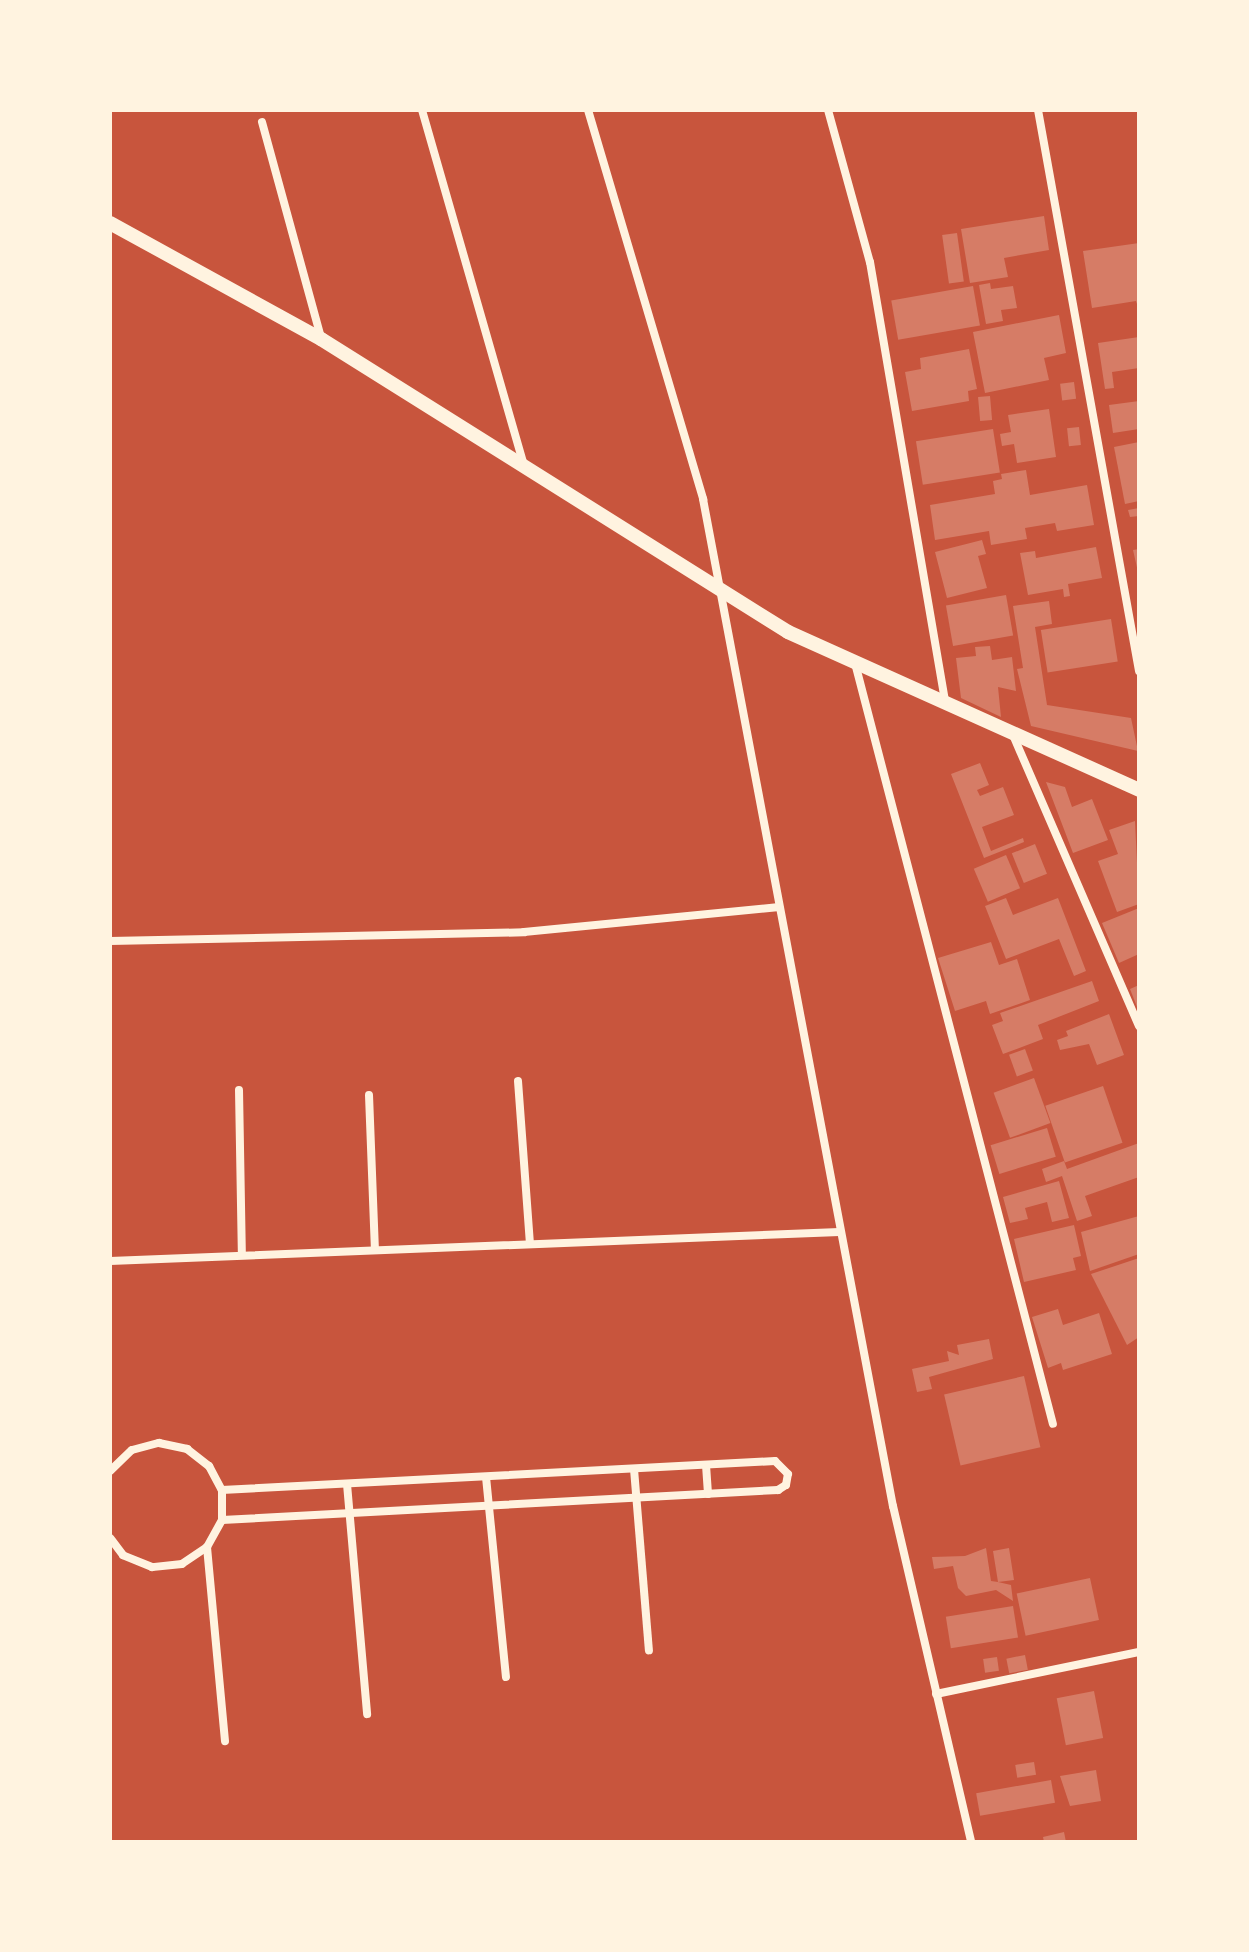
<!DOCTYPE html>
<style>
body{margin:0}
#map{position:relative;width:1249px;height:1952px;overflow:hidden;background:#c8553d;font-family:"Source Sans 3",sans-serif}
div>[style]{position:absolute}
.building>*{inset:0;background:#d67c66;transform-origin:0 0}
.minor>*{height:8px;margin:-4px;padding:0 4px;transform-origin:4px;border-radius:4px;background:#fff3e0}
.tertiary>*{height:14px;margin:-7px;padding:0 7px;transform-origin:7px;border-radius:7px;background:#fff3e0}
span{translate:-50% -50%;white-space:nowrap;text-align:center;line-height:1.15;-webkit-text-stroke:8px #fff3e0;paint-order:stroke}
.frame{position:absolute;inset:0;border:112px solid #fff3e0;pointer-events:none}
</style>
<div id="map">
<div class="building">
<div style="clip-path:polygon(1044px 216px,1049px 250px,1004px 258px,1008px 277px,970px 283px,961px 229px)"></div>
<div style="left:957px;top:233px;width:49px;height:15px;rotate:82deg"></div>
<div style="clip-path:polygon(1139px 243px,1139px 310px,1136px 301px,1092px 308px,1083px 251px)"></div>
<div style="clip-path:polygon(990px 283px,991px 289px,1013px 286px,1017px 308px,1001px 310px,1003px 321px,986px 324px,979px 285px)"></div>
<div style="left:973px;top:286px;width:40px;height:83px;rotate:80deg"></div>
<div style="clip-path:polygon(1059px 315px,1066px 353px,1044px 358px,1049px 380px,985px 393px,973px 332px)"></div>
<div style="clip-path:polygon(1139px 337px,1139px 368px,1112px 372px,1114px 388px,1105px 389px,1098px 343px)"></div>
<div style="clip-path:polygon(969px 349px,977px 389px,968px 391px,969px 401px,912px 411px,905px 372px,921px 369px,920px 358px)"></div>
<div style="left:1074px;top:382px;width:17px;height:14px;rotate:83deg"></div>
<div style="left:990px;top:396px;width:24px;height:12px;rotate:85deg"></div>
<div style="clip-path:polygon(1139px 401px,1139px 429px,1113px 433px,1109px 405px)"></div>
<div style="clip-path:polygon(1049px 409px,1056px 457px,1017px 463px,1014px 444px,1002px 446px,1000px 434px,1011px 432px,1008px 415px)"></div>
<div style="left:1079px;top:427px;width:18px;height:12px;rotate:84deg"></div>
<div style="left:993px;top:429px;width:44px;height:78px;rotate:81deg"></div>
<div style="clip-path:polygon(1139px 442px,1139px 501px,1125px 504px,1114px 447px)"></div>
<div style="clip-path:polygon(1026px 470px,1030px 495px,1087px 485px,1094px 525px,1057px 531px,1055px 523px,1025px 528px,1027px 539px,991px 545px,989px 531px,935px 540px,930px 505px,995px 494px,993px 481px,1002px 479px,1001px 474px)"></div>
<div style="clip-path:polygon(1139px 508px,1139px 516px,1130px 517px,1128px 510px)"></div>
<div style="clip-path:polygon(982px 540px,986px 554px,978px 556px,987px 588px,947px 598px,935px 552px)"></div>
<div style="clip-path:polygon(1096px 547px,1102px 578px,1068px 584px,1070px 596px,1064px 597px,1063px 589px,1028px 595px,1020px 553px,1035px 551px,1036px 558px)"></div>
<div style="clip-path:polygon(1139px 549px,1139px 572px,1138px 572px,1133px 550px)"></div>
<div style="left:1006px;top:595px;width:41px;height:61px;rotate:80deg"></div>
<div style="clip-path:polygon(1049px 601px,1052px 624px,1035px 627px,1047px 705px,1131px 718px,1138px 751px,1031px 726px,1017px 669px,1023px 668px,1013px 606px)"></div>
<div style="left:1111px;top:619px;width:43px;height:71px;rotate:81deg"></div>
<div style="clip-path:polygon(990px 646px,992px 660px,1012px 657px,1016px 691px,998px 687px,1001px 717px,961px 698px,956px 658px,976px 656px,975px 647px)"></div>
<div style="clip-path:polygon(980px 763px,989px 785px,977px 790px,980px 796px,1003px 787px,1014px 815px,982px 827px,991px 851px,1023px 838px,1024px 842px,984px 858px,951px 774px)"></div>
<div style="clip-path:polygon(1046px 782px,1065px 787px,1072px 807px,1092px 799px,1108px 840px,1073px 853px)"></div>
<div style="clip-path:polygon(1135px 821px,1139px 904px,1117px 912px,1098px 861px,1118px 854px,1109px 830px)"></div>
<div style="left:1035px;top:844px;width:32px;height:25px;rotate:68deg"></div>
<div style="left:1006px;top:855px;width:36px;height:35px;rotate:67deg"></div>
<div style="clip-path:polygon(1006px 898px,1013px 915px,1058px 898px,1086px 971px,1074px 976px,1059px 939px,1006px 959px,985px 906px)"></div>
<div style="clip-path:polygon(1139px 908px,1139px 954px,1119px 963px,1102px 923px)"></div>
<div style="clip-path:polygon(991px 942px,999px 965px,1017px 959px,1030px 1000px,990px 1014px,986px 1001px,955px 1011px,938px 958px)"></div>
<div style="clip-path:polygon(1092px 981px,1099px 1001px,1038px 1025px,1043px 1039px,1003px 1054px,992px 1025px,1003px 1021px,1000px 1013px)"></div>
<div style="clip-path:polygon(1139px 985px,1139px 1012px,1130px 989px)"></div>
<div style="clip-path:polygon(1109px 1014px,1124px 1055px,1097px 1065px,1089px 1044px,1060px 1050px,1057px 1040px,1068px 1036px,1066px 1031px)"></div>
<div style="left:1025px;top:1049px;width:23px;height:17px;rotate:70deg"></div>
<div style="left:1034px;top:1078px;width:48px;height:43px;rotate:70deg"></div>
<div style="left:1103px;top:1086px;width:60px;height:61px;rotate:71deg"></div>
<div style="left:1047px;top:1128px;width:30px;height:59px;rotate:73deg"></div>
<div style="clip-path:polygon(1139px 1143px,1139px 1177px,1085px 1196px,1092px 1216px,1077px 1221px,1062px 1176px,1046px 1182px,1042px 1169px,1064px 1161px,1067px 1169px)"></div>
<div style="clip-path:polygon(1059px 1181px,1069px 1218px,1052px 1222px,1047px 1202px,1025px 1208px,1028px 1219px,1010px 1223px,1003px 1197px)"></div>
<div style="clip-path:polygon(1139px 1216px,1139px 1254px,1090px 1271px,1081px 1232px)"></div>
<div style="clip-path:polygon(1074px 1225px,1081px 1256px,1073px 1258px,1076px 1270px,1024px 1282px,1014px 1239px)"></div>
<div style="clip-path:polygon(1139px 1258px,1139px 1337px,1127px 1345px,1091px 1274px)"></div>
<div style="clip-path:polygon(1058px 1309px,1063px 1325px,1099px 1313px,1112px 1354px,1063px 1370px,1061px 1363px,1048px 1368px,1032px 1317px)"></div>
<div style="clip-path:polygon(989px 1339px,993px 1359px,929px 1377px,932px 1389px,917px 1392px,912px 1369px,949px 1361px,947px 1351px,959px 1355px,957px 1345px)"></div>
<div style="left:1024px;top:1376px;width:73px;height:82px;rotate:77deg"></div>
<div style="clip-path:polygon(986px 1548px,991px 1581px,998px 1582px,993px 1551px,1009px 1548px,1014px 1580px,998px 1582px,1011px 1585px,1013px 1601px,996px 1590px,966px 1596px,958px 1588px,953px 1566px,934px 1569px,932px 1557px,965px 1556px)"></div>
<div style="left:1090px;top:1578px;width:43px;height:75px;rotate:78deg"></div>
<div style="left:1013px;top:1606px;width:32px;height:68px;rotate:81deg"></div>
<div style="left:1025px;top:1655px;width:15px;height:19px;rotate:79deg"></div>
<div style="left:997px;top:1657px;width:14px;height:14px;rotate:82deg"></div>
<div style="left:1094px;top:1691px;width:48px;height:38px;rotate:79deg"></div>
<div style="left:1034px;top:1762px;width:13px;height:19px;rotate:81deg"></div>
<div style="clip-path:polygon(1096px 1770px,1101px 1801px,1070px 1806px,1060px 1776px)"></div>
<div style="left:1051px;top:1780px;width:23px;height:76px;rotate:80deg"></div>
<div style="clip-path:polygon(1064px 1832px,1066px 1842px,1044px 1842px,1043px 1837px)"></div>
</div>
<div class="minor">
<div style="left:422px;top:110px;width:369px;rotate:74deg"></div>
<div style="left:588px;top:110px;width:406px;rotate:73.5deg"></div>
<div style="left:703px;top:499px;width:1025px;rotate:79.32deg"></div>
<div style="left:893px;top:1506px;width:345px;rotate:76.9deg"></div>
<div style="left:828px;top:110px;width:158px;rotate:74.6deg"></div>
<div style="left:870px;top:262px;width:449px;rotate:80.3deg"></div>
<div style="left:1038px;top:110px;width:570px;rotate:79.79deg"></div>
<div style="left:262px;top:122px;width:224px;rotate:74.7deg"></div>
<div style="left:855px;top:663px;width:786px;rotate:75.42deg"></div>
<div style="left:1013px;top:735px;width:317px;rotate:66.6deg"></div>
<div style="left:110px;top:941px;width:414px;rotate:-1.2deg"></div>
<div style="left:524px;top:932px;width:254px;rotate:-5.6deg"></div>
<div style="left:518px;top:1081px;width:163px;rotate:85.8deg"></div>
<div style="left:239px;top:1090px;width:165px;rotate:89deg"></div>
<div style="left:369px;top:1095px;width:155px;rotate:87.8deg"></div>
<div style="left:110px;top:1261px;width:730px;rotate:-2.28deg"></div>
<div style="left:706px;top:1465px;width:29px;rotate:86deg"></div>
<div style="left:634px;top:1469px;width:182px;rotate:85.3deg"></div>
<div style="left:110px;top:1471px;width:30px;rotate:-44deg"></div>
<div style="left:132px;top:1450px;width:28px;rotate:-15deg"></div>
<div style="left:159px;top:1443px;width:29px;rotate:12deg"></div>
<div style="left:187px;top:1449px;width:28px;rotate:38deg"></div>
<div style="left:209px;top:1466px;width:27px;rotate:62deg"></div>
<div style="left:222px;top:1490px;width:30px;rotate:90deg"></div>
<div style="left:222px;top:1520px;width:31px;rotate:119deg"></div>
<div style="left:207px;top:1547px;width:30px;rotate:146deg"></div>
<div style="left:182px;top:1564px;width:30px;rotate:174deg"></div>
<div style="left:152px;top:1567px;width:31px;rotate:-158deg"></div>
<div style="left:123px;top:1555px;width:21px;rotate:-127deg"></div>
<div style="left:486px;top:1477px;width:201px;rotate:84.3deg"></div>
<div style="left:347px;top:1484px;width:231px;rotate:85deg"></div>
<div style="left:222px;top:1520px;width:557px;rotate:-3.09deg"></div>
<div style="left:778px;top:1490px;width:9px;rotate:-32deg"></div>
<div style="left:786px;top:1485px;width:11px;rotate:-80deg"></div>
<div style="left:788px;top:1474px;width:18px;rotate:-135deg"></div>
<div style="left:775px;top:1461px;width:554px;rotate:177deg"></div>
<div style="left:207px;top:1547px;width:195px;rotate:84.7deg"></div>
<div style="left:936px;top:1694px;width:207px;rotate:-11.7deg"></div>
</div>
<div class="tertiary">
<div style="left:110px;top:223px;width:241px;rotate:28.8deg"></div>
<div style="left:321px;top:339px;width:551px;rotate:32.1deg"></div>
<div style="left:788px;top:632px;width:385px;rotate:24.2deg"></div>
</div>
<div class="frame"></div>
</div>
